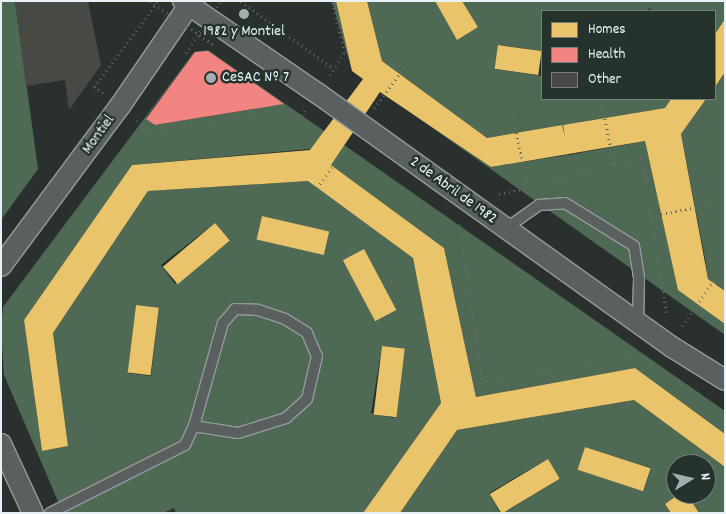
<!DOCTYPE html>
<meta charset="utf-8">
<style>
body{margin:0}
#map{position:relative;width:726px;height:514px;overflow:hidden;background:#29302d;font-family:Dekko,sans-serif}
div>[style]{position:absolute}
.green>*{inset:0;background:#4e6954}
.homes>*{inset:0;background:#e9c46a;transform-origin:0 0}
.health>*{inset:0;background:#f28482}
.building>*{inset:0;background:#474944}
.path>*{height:3px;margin-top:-1.5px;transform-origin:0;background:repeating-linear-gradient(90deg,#626665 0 1px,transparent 0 5px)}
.roads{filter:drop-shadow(1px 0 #959a9a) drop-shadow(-1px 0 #959a9a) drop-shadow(0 1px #959a9a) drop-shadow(0 -1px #959a9a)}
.service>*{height:10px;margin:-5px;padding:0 5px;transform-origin:5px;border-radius:5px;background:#5a6060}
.minor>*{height:20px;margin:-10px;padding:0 10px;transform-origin:10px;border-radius:10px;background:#5a6060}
.path-bridge>*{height:3px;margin-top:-1.5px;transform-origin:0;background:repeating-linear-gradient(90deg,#626665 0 1px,transparent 0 5px)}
.dots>*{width:14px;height:14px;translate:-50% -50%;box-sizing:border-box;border:2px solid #26332d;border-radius:50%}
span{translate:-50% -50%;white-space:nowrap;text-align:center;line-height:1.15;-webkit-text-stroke:5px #26332d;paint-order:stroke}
.poi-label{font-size:16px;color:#e8f1f8}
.left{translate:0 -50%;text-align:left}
.street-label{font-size:16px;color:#e8f1f8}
.frame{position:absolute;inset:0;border:2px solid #e8f1f8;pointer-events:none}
.legend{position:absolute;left:541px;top:10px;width:175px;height:90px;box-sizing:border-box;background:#26332d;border:1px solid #747f7e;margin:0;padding:6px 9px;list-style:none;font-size:15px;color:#e8f1f8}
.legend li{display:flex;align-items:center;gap:10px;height:25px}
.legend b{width:25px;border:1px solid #747f7e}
.north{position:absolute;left:666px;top:454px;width:50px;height:50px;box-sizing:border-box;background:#26332d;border:1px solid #747f7e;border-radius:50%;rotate:81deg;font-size:14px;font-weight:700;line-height:20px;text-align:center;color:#e8f1f8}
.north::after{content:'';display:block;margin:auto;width:18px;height:22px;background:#a5adb1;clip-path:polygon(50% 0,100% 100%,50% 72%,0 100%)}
</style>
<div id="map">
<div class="green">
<div style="clip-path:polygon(1px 1px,15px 1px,38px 169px,1px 220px)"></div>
<div style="clip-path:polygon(evenodd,332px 1px,336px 1px,352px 71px,491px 167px,567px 155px,562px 125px,487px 138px,382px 61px,367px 1px,435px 1px,457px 39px,478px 27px,462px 1px,725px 1px,725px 19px,715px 34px,715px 11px,652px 11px,650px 8px,646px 11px,542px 11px,542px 51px,499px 45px,495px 69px,542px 76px,542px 99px,671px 99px,665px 108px,580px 122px,585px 152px,645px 141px,674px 270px,706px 264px,681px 134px,706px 99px,715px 99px,715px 87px,725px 72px,725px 291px,716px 284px,725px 324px,725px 335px,352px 71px,332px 1px,579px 123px,584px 152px,576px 154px,570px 124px,579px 123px,332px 1px,570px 124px,575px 154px,568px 155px,563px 125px,570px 124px,332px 1px,706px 265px,708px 279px,715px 284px,674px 270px,706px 265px)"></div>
<div style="clip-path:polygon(evenodd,208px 50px,725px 411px,725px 434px,635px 368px,476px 397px,444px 248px,309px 149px,132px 165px,24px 320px,42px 451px,68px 446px,53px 333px,148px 191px,308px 181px,413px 258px,441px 403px,363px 513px,176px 513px,174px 508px,163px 513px,63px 513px,4px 375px,1px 329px,3px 307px,194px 52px,208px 50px,195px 52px,283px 104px,155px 125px,146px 118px,195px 52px,208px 50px,262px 216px,329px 232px,324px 254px,257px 239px,262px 216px,208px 50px,215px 223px,229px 241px,175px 284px,161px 265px,215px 223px,208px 50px,363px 250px,396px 310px,376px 321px,343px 261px,363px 250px,208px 50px,136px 305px,159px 308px,151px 376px,128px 373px,136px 305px,208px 50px,382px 346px,405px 350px,394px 418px,371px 413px,382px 346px)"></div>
<div style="clip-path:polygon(evenodd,634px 400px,725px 467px,725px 513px,699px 513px,687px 494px,706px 494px,706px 464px,676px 464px,676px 494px,679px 494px,665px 504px,671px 513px,503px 513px,560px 479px,548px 459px,489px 493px,500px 513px,400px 513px,457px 430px,634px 400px,585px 447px,651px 468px,644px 491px,579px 470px,585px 447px)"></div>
</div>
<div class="homes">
<div style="clip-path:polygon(336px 1px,367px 1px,382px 61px,487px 138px,562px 125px,565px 137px,563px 125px,665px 108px,671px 99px,706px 99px,681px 134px,708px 279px,725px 291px,725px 324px,678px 290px,645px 141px,491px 167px,380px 92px,331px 165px,444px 248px,476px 397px,635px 368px,725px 434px,725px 467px,634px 400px,457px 430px,400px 513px,363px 513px,441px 403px,413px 258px,308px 181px,148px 191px,53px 333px,68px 446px,42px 451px,24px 320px,132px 165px,310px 150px,363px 79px,352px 71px)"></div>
<div style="clip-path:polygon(435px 1px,462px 1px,478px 27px,457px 40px)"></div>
<div style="clip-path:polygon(725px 19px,725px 72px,715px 87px,715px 34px)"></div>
<div style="left:498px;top:45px;width:44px;height:24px;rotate:8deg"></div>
<div style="left:262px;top:216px;width:69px;height:24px;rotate:13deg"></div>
<div style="left:215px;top:223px;width:23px;height:68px;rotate:50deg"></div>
<div style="left:364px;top:249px;width:69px;height:24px;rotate:62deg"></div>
<div style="left:136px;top:305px;width:23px;height:68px;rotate:7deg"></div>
<div style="left:382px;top:346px;width:23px;height:69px;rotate:7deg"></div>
<div style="left:585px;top:447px;width:69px;height:24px;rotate:18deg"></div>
<div style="left:548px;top:459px;width:23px;height:68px;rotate:59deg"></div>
<div style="clip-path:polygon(679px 494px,687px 494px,699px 513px,671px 513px,665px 504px)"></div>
</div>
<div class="health">
<div style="clip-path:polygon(208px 51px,284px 104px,155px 125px,146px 119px,195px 52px)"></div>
</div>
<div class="building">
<div style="clip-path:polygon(15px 1px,88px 1px,101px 65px,69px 110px,65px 80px,26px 86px)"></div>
</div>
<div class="path">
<div style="left:241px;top:1px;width:115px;rotate:36.2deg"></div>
<div style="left:330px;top:75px;width:27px;rotate:-57deg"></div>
<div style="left:345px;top:52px;width:53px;rotate:-104.3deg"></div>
<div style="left:103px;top:93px;width:11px;rotate:-146deg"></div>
<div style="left:94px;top:87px;width:107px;rotate:-53.3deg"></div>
<div style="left:601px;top:99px;width:67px;rotate:78.9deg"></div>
<div style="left:374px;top:108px;width:92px;rotate:-53.4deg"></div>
<div style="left:511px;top:108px;width:82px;rotate:78deg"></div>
<div style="left:216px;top:115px;width:5px;rotate:79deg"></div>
<div style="left:137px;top:120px;width:17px;rotate:40deg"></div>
<div style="left:150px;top:131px;width:131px;rotate:-8.8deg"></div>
<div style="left:279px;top:111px;width:20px;rotate:37deg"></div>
<div style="left:295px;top:123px;width:16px;rotate:-52deg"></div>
<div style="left:538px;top:185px;width:107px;rotate:-14.6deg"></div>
<div style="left:642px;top:158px;width:159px;rotate:81deg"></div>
<div style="left:499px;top:194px;width:34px;rotate:-12deg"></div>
<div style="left:311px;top:196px;width:65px;rotate:-54.4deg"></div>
<div style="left:651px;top:216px;width:73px;rotate:-11deg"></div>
<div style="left:460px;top:224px;width:161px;rotate:82.1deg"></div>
<div style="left:482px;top:383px;width:163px;rotate:-10.6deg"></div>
<div style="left:682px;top:326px;width:75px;rotate:-54.8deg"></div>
</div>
<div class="roads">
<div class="service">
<div style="left:505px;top:229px;width:42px;rotate:-35.2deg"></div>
<div style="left:539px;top:205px;width:26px;rotate:-4deg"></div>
<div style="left:565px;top:203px;width:81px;rotate:31.9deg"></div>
<div style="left:634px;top:246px;width:33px;rotate:81deg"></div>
<div style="left:639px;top:279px;width:44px;rotate:91.3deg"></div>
<div style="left:235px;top:309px;width:23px;rotate:2deg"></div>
<div style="left:258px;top:310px;width:28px;rotate:18deg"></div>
<div style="left:285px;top:319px;width:26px;rotate:32deg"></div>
<div style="left:307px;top:333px;width:25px;rotate:67deg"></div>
<div style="left:317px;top:356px;width:44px;rotate:103.1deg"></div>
<div style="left:307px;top:399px;width:28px;rotate:138deg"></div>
<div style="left:286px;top:418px;width:50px;rotate:162.6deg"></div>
<div style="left:238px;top:433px;width:45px;rotate:-171deg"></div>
<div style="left:194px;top:426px;width:107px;rotate:-74.3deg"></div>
<div style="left:223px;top:323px;width:18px;rotate:-49deg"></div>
<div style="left:50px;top:513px;width:151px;rotate:-26.7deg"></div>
<div style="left:185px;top:445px;width:21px;rotate:-65deg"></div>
</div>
<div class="minor">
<div style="left:183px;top:1px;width:163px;rotate:34.5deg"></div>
<div style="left:317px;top:93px;width:437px;rotate:35.6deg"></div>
<div style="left:672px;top:347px;width:62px;rotate:31.9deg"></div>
<div style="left:1px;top:266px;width:199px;rotate:-53.4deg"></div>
<div style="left:120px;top:106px;width:127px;rotate:-55.6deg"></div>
<div style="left:1px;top:444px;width:76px;rotate:65.1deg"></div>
</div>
</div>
<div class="path-bridge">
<div style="left:150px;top:1px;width:78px;rotate:34.5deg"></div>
<div style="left:186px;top:53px;width:63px;rotate:-56.1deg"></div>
</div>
<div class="dots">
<div style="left:244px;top:14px;background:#a5adb1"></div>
<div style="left:211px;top:78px;background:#a5adb1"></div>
</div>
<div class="poi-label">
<span style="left:244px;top:32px">1982 y Montiel</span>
<span class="left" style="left:222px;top:78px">CeSAC Nº 7</span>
</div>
<div class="street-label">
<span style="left:99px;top:135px;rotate:-54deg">Montiel</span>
<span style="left:453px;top:191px;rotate:36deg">2 de Abril de 1982</span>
</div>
<div class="frame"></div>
<ul class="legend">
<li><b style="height:14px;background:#e9c46a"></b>Homes</li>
<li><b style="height:14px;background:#f28482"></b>Health</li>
<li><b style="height:14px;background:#474944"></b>Other</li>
</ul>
<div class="north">N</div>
</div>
